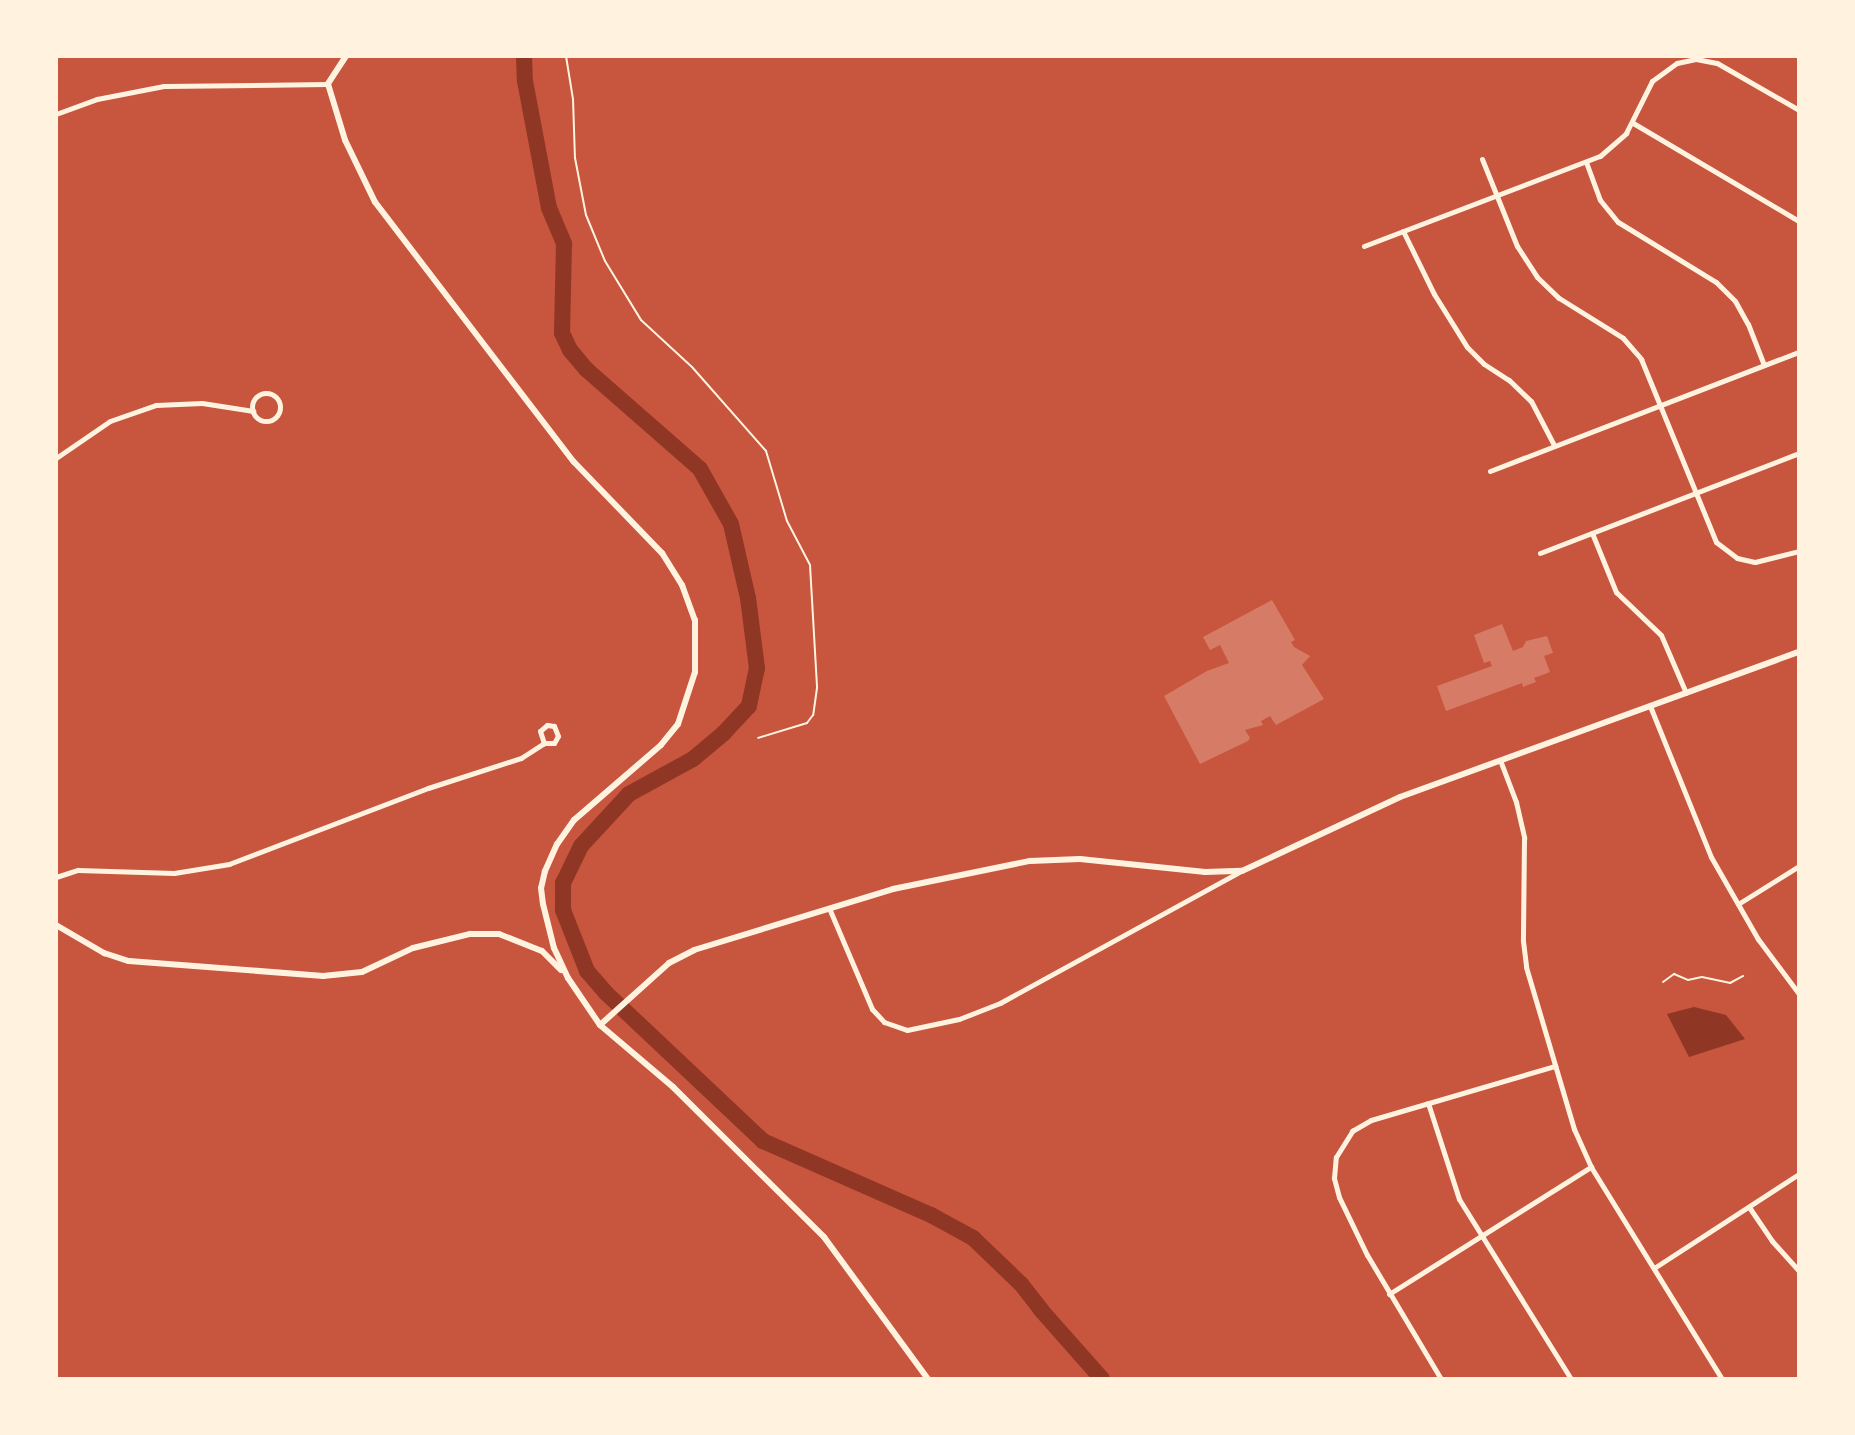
<!DOCTYPE html>
<style>
body{margin:0}
#map{position:relative;width:1855px;height:1435px;overflow:hidden;background:#c8553d;font-family:Rubik,sans-serif}
div>[style]{position:absolute}
.water>*{inset:0;background:#8f3625}
.river>*{height:16px;margin:-8px;padding:0 8px;transform-origin:8px;border-radius:8px;background:#8f3625}
.building>*{inset:0;background:#d67c66}
.path>*{height:2px;margin:-1px;padding:0 1px;transform-origin:1px;border-radius:1px;background:#fff3e0}
.minor>*{height:5px;margin:-2.5px;padding:0 2.5px;transform-origin:2.5px;border-radius:2.5px;background:#fff3e0}
.minor>.ring{margin:-2.5px;padding:0;box-sizing:content-box;background:none;border:5px solid #fff3e0;border-radius:50%}
.tertiary>*{height:6px;margin:-3px;padding:0 3px;transform-origin:3px;border-radius:3px;background:#fff3e0}
span{translate:-50% -50%;white-space:nowrap;text-align:center;line-height:1.15;-webkit-text-stroke:5px #fff3e0;paint-order:stroke}
.frame{position:absolute;inset:0;border:58px solid #fff3e0;pointer-events:none}
</style>
<div id="map">
<div class="water">
<div style="clip-path:polygon(1694px 1007px,1726px 1015px,1745px 1039px,1689px 1057px,1667px 1014px)"></div>
</div>
<div class="river">
<div style="left:524px;top:56px;width:25px;rotate:88deg"></div>
<div style="left:525px;top:81px;width:129px;rotate:79.3deg"></div>
<div style="left:549px;top:208px;width:39px;rotate:67deg"></div>
<div style="left:564px;top:244px;width:89px;rotate:91.3deg"></div>
<div style="left:562px;top:333px;width:19px;rotate:65deg"></div>
<div style="left:570px;top:350px;width:26px;rotate:50deg"></div>
<div style="left:587px;top:370px;width:150px;rotate:41.2deg"></div>
<div style="left:700px;top:469px;width:63px;rotate:60.6deg"></div>
<div style="left:731px;top:524px;width:76px;rotate:77.1deg"></div>
<div style="left:748px;top:598px;width:71px;rotate:82.7deg"></div>
<div style="left:757px;top:668px;width:39px;rotate:102deg"></div>
<div style="left:749px;top:706px;width:37px;rotate:133deg"></div>
<div style="left:724px;top:733px;width:40px;rotate:140deg"></div>
<div style="left:693px;top:759px;width:73px;rotate:151.3deg"></div>
<div style="left:629px;top:794px;width:71px;rotate:132.7deg"></div>
<div style="left:581px;top:846px;width:41px;rotate:115.9deg"></div>
<div style="left:563px;top:883px;width:27px;rotate:90deg"></div>
<div style="left:563px;top:910px;width:66px;rotate:68.5deg"></div>
<div style="left:587px;top:971px;width:29px;rotate:49deg"></div>
<div style="left:606px;top:993px;width:216px;rotate:43.3deg"></div>
<div style="left:763px;top:1141px;width:184px;rotate:23.8deg"></div>
<div style="left:931px;top:1215px;width:48px;rotate:28.7deg"></div>
<div style="left:973px;top:1238px;width:66px;rotate:43.8deg"></div>
<div style="left:1021px;top:1284px;width:33px;rotate:52deg"></div>
<div style="left:1041px;top:1310px;width:92px;rotate:48.5deg"></div>
</div>
<div class="building">
<div style="clip-path:polygon(1272px 600px,1295px 640px,1291px 642px,1294px 647px,1310px 656px,1302px 665px,1324px 699px,1276px 725px,1270px 716px,1261px 721px,1263px 725px,1245px 730px,1250px 738px,1248px 741px,1200px 764px,1164px 696px,1207px 671px,1229px 663px,1220px 645px,1210px 650px,1203px 637px)"></div>
<div style="clip-path:polygon(1502px 624px,1513px 651px,1523px 647px,1526px 641px,1547px 636px,1553px 653px,1544px 656px,1550px 672px,1534px 678px,1536px 682px,1523px 687px,1522px 683px,1446px 711px,1437px 686px,1492px 666px,1490px 661px,1484px 663px,1474px 635px)"></div>
</div>
<div class="path">
<div style="left:566px;top:56px;width:44px;rotate:80.8deg"></div>
<div style="left:573px;top:99px;width:59px;rotate:88.1deg"></div>
<div style="left:575px;top:158px;width:58px;rotate:79.1deg"></div>
<div style="left:586px;top:215px;width:50px;rotate:67.6deg"></div>
<div style="left:605px;top:261px;width:69px;rotate:58.6deg"></div>
<div style="left:641px;top:320px;width:69px;rotate:42.7deg"></div>
<div style="left:692px;top:367px;width:112px;rotate:48.6deg"></div>
<div style="left:766px;top:451px;width:73px;rotate:73.3deg"></div>
<div style="left:787px;top:521px;width:50px;rotate:62.4deg"></div>
<div style="left:810px;top:565px;width:123px;rotate:86.7deg"></div>
<div style="left:817px;top:688px;width:27px;rotate:98deg"></div>
<div style="left:813px;top:715px;width:10px;rotate:127deg"></div>
<div style="left:807px;top:723px;width:51px;rotate:163deg"></div>
<div style="left:1663px;top:982px;width:14px;rotate:-36deg"></div>
<div style="left:1674px;top:974px;width:15px;rotate:23deg"></div>
<div style="left:1688px;top:980px;width:14px;rotate:-12deg"></div>
<div style="left:1702px;top:977px;width:29px;rotate:12deg"></div>
<div style="left:1730px;top:983px;width:15px;rotate:-28deg"></div>
</div>
<div class="minor">
<div style="left:56px;top:114px;width:44px;rotate:-20.1deg"></div>
<div style="left:97px;top:99px;width:68px;rotate:-11deg"></div>
<div style="left:164px;top:86px;width:164px;rotate:-0.7deg"></div>
<div style="left:1633px;top:123px;width:193px;rotate:30.6deg"></div>
<div style="left:1482px;top:159px;width:94px;rotate:68.1deg"></div>
<div style="left:1517px;top:246px;width:37px;rotate:57deg"></div>
<div style="left:1537px;top:277px;width:30px;rotate:44deg"></div>
<div style="left:1559px;top:298px;width:75px;rotate:32deg"></div>
<div style="left:1623px;top:338px;width:28px;rotate:49deg"></div>
<div style="left:1641px;top:359px;width:198px;rotate:67.7deg"></div>
<div style="left:1716px;top:542px;width:26px;rotate:37deg"></div>
<div style="left:1737px;top:558px;width:18px;rotate:13deg"></div>
<div style="left:1755px;top:562px;width:45px;rotate:-14deg"></div>
<div style="left:1586px;top:162px;width:40px;rotate:69.8deg"></div>
<div style="left:1600px;top:200px;width:28px;rotate:51deg"></div>
<div style="left:1618px;top:222px;width:115px;rotate:31.5deg"></div>
<div style="left:1716px;top:282px;width:27px;rotate:45deg"></div>
<div style="left:1735px;top:301px;width:26px;rotate:61deg"></div>
<div style="left:1748px;top:324px;width:44px;rotate:68.7deg"></div>
<div style="left:1403px;top:231px;width:70px;rotate:63.8deg"></div>
<div style="left:1434px;top:294px;width:62px;rotate:58.1deg"></div>
<div style="left:1467px;top:347px;width:24px;rotate:45deg"></div>
<div style="left:1484px;top:364px;width:30px;rotate:33deg"></div>
<div style="left:1509px;top:380px;width:30px;rotate:44deg"></div>
<div style="left:1531px;top:401px;width:50px;rotate:62.4deg"></div>
<div style="left:1364px;top:246px;width:253px;rotate:-20.9deg"></div>
<div style="left:1600px;top:156px;width:35px;rotate:-41deg"></div>
<div style="left:1626px;top:133px;width:58px;rotate:-63.4deg"></div>
<div style="left:1652px;top:81px;width:31px;rotate:-36deg"></div>
<div style="left:1677px;top:63px;width:19px;rotate:-12deg"></div>
<div style="left:1696px;top:59px;width:21px;rotate:11deg"></div>
<div style="left:1717px;top:63px;width:95px;rotate:29.8deg"></div>
<div class="ring" style="left:252px;top:393px;width:23px;height:23px"></div>
<div style="left:56px;top:458px;width:65px;rotate:-34.4deg"></div>
<div style="left:110px;top:421px;width:49px;rotate:-19.2deg"></div>
<div style="left:156px;top:405px;width:46px;rotate:-2.5deg"></div>
<div style="left:202px;top:403px;width:52px;rotate:8.9deg"></div>
<div style="left:1490px;top:471px;width:331px;rotate:-21.1deg"></div>
<div style="left:1592px;top:533px;width:64px;rotate:67.9deg"></div>
<div style="left:1616px;top:592px;width:62px;rotate:43.7deg"></div>
<div style="left:1661px;top:635px;width:63px;rotate:66.7deg"></div>
<div style="left:1540px;top:553px;width:278px;rotate:-21.1deg"></div>
<div style="left:1650px;top:706px;width:163px;rotate:68deg"></div>
<div style="left:1711px;top:857px;width:95px;rotate:60.2deg"></div>
<div style="left:1758px;top:939px;width:69px;rotate:53.3deg"></div>
<div style="left:1500px;top:760px;width:45px;rotate:69.1deg"></div>
<div style="left:1516px;top:802px;width:37px;rotate:77deg"></div>
<div style="left:1524px;top:838px;width:103px;rotate:90.6deg"></div>
<div style="left:1523px;top:941px;width:26px;rotate:83deg"></div>
<div style="left:1526px;top:967px;width:169px;rotate:73.5deg"></div>
<div style="left:1574px;top:1129px;width:42px;rotate:65.9deg"></div>
<div style="left:1591px;top:1167px;width:249px;rotate:58.3deg"></div>
<div style="left:56px;top:877px;width:23px;rotate:-18deg"></div>
<div style="left:78px;top:870px;width:96px;rotate:1.8deg"></div>
<div style="left:174px;top:873px;width:56px;rotate:-9.3deg"></div>
<div style="left:229px;top:864px;width:213px;rotate:-20.9deg"></div>
<div style="left:428px;top:788px;width:98px;rotate:-17.9deg"></div>
<div style="left:521px;top:758px;width:27px;rotate:-33deg"></div>
<div style="left:544px;top:743px;width:10px"></div>
<div style="left:554px;top:743px;width:8px;rotate:-60deg"></div>
<div style="left:558px;top:736px;width:11px;rotate:-112deg"></div>
<div style="left:554px;top:726px;width:7px;rotate:-172deg"></div>
<div style="left:547px;top:725px;width:9px;rotate:139deg"></div>
<div style="left:540px;top:731px;width:13px;rotate:72deg"></div>
<div style="left:1738px;top:904px;width:72px;rotate:-31.9deg"></div>
<div style="left:829px;top:908px;width:110px;rotate:66.9deg"></div>
<div style="left:872px;top:1009px;width:18px;rotate:47deg"></div>
<div style="left:884px;top:1022px;width:24px;rotate:19deg"></div>
<div style="left:907px;top:1030px;width:53px;rotate:-11.9deg"></div>
<div style="left:959px;top:1019px;width:44px;rotate:-21.3deg"></div>
<div style="left:1000px;top:1003px;width:273px;rotate:-28.7deg"></div>
<div style="left:1428px;top:1103px;width:101px;rotate:72.1deg"></div>
<div style="left:1459px;top:1199px;width:212px;rotate:58.1deg"></div>
<div style="left:1749px;top:1207px;width:41px;rotate:55.9deg"></div>
<div style="left:1772px;top:1241px;width:40px;rotate:48deg"></div>
<div style="left:1654px;top:1268px;width:173px;rotate:-33deg"></div>
<div style="left:1389px;top:1294px;width:239px;rotate:-32.2deg"></div>
<div style="left:1441px;top:1379px;width:144px;rotate:-120.8deg"></div>
<div style="left:1367px;top:1255px;width:64px;rotate:-115.8deg"></div>
<div style="left:1339px;top:1197px;width:20px;rotate:-105deg"></div>
<div style="left:1334px;top:1178px;width:21px;rotate:-85deg"></div>
<div style="left:1336px;top:1157px;width:31px;rotate:-58deg"></div>
<div style="left:1352px;top:1131px;width:22px;rotate:-30deg"></div>
<div style="left:1371px;top:1120px;width:192px;rotate:-16.4deg"></div>
</div>
<div class="tertiary">
<div style="left:346px;top:56px;width:33px;rotate:123deg"></div>
<div style="left:328px;top:84px;width:59px;rotate:73.1deg"></div>
<div style="left:345px;top:140px;width:69px;rotate:64.2deg"></div>
<div style="left:375px;top:202px;width:327px;rotate:52.6deg"></div>
<div style="left:574px;top:462px;width:127px;rotate:46deg"></div>
<div style="left:662px;top:553px;width:38px;rotate:58deg"></div>
<div style="left:682px;top:585px;width:37px;rotate:70deg"></div>
<div style="left:695px;top:620px;width:52px;rotate:90deg"></div>
<div style="left:695px;top:672px;width:55px;rotate:108.1deg"></div>
<div style="left:678px;top:724px;width:27px;rotate:129deg"></div>
<div style="left:661px;top:745px;width:115px;rotate:139.2deg"></div>
<div style="left:574px;top:820px;width:29px;rotate:125deg"></div>
<div style="left:557px;top:844px;width:30px;rotate:114deg"></div>
<div style="left:545px;top:871px;width:17px;rotate:103deg"></div>
<div style="left:541px;top:888px;width:16px;rotate:83deg"></div>
<div style="left:543px;top:904px;width:45px;rotate:76deg"></div>
<div style="left:554px;top:948px;width:33px;rotate:65deg"></div>
<div style="left:568px;top:978px;width:57px;rotate:55.8deg"></div>
<div style="left:600px;top:1025px;width:96px;rotate:40.3deg"></div>
<div style="left:673px;top:1087px;width:213px;rotate:44.8deg"></div>
<div style="left:824px;top:1237px;width:176px;rotate:53.8deg"></div>
<div style="left:56px;top:925px;width:56px;rotate:30.3deg"></div>
<div style="left:104px;top:953px;width:26px;rotate:18deg"></div>
<div style="left:129px;top:961px;width:195px;rotate:4.4deg"></div>
<div style="left:323px;top:976px;width:39px;rotate:-6deg"></div>
<div style="left:362px;top:972px;width:56px;rotate:-25.2deg"></div>
<div style="left:413px;top:948px;width:59px;rotate:-13.8deg"></div>
<div style="left:470px;top:934px;width:29px"></div>
<div style="left:499px;top:934px;width:46px;rotate:21.6deg"></div>
<div style="left:542px;top:951px;width:27px;rotate:45deg"></div>
<div style="left:600px;top:1025px;width:93px;rotate:-41.9deg"></div>
<div style="left:669px;top:963px;width:28px;rotate:-27deg"></div>
<div style="left:694px;top:950px;width:208px;rotate:-17deg"></div>
<div style="left:893px;top:889px;width:140px;rotate:-11.6deg"></div>
<div style="left:1030px;top:861px;width:50px;rotate:-2.3deg"></div>
<div style="left:1080px;top:859px;width:126px;rotate:5.9deg"></div>
<div style="left:1205px;top:872px;width:37px;rotate:-2deg"></div>
<div style="left:1242px;top:871px;width:174px;rotate:-25.1deg"></div>
<div style="left:1400px;top:797px;width:425px;rotate:-20deg"></div>
</div>
<div class="frame"></div>
</div>
